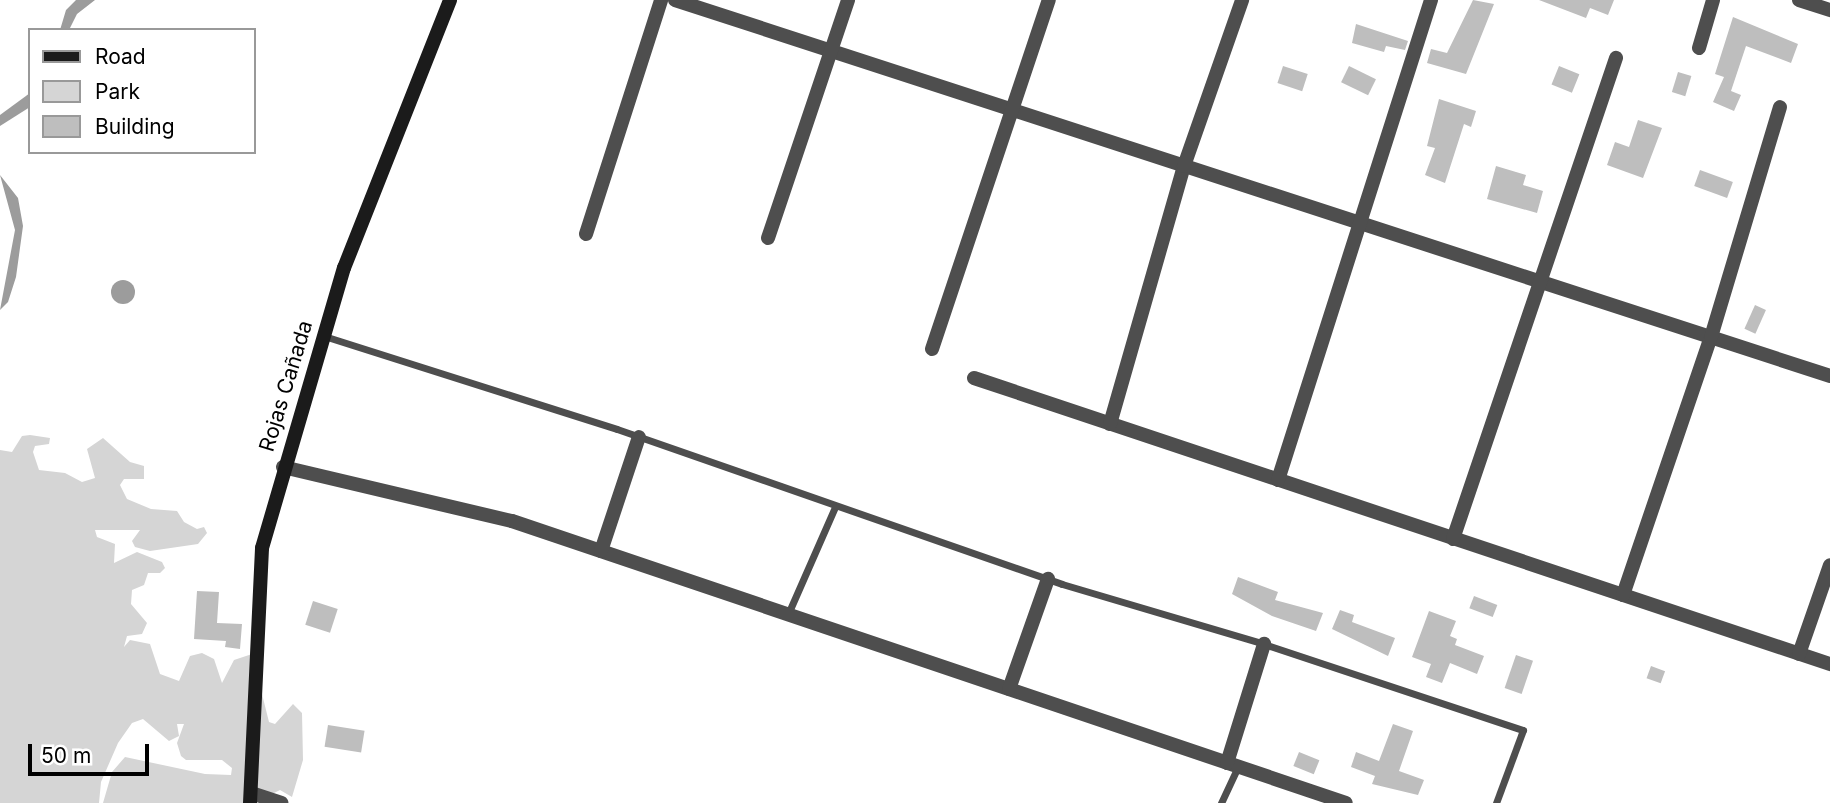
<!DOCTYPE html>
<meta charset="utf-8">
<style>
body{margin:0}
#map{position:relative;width:1830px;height:803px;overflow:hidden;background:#fff;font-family:Inter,sans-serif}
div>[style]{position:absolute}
.green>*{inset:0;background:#d5d5d5}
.water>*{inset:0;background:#9c9c9c}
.round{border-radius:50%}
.building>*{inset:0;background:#bebebe;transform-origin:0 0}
.service>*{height:7px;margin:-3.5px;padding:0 3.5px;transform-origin:3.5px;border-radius:3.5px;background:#4e4e4e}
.minor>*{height:14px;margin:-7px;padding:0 7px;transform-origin:7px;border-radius:7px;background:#4e4e4e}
.secondary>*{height:14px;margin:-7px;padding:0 7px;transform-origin:7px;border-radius:7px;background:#1b1b1b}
span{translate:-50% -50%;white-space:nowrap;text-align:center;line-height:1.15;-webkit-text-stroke:5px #fff;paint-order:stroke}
.street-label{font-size:21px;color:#000}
.legend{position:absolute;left:28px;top:28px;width:228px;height:126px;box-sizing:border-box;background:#fff;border:2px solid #999;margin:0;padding:9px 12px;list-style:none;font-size:21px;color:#000}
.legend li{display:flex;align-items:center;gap:14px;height:35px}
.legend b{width:35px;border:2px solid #999}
.scale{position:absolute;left:28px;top:744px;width:121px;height:32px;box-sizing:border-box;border:4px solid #000;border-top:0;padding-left:9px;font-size:21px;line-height:24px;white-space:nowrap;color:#000;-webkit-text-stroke:5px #fff;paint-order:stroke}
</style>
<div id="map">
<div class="green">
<div style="clip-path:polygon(30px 435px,50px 438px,49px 444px,35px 446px,33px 452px,39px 470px,65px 473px,82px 482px,95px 478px,87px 449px,103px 438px,130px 462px,144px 466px,144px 479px,124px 479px,120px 485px,127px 499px,151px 509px,177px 511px,184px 522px,197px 529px,204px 527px,207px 533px,198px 544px,150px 551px,135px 547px,132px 541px,140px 530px,95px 530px,97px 537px,115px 544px,114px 563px,137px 552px,162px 562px,165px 568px,160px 573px,148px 573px,144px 585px,132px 590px,131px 604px,147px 623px,142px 634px,127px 636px,124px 647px,130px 640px,150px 644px,160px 674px,179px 681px,190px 656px,202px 653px,214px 659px,222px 683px,234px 660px,252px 654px,269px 722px,275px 724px,293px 704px,302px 713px,303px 760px,292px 797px,280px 790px,254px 803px,103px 803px,112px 772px,125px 757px,205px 774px,231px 775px,232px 768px,222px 760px,186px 760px,181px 756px,177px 743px,184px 724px,177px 724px,179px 736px,169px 741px,143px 719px,132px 723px,118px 743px,101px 782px,99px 803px,0 803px,0 450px,12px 452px,22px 436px)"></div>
</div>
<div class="water">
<div style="clip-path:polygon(76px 0,95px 0,77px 14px,69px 30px,60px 30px,66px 10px)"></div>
<div style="clip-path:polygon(30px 93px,30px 107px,0 126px,0 115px)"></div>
<div style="clip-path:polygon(0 175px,18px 198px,23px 226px,16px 277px,8px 302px,0 310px,15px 230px)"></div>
<div class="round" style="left:111px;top:280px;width:24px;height:24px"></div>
</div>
<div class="building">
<div style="clip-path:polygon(1473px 0,1494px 4px,1466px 74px,1427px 63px,1431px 49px,1447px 53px)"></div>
<div style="clip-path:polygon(1539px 0,1614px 0,1608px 15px,1590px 8px,1586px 18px)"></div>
<div style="clip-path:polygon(1733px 17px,1798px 44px,1791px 63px,1746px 46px,1731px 91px,1741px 95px,1734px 111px,1713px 102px,1724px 77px,1715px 74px)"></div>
<div style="clip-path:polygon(1356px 24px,1408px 41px,1405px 50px,1386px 46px,1384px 52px,1352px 43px)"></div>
<div style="left:1283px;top:66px;width:26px;height:18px;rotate:18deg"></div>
<div style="left:1349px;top:66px;width:30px;height:18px;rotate:26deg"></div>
<div style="left:1559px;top:66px;width:22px;height:20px;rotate:22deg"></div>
<div style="left:1678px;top:72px;width:14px;height:21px;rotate:17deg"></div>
<div style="clip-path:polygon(1439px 99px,1476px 111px,1471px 127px,1464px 124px,1445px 183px,1425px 175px,1435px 148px,1427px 146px)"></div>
<div style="clip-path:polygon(1638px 120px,1662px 128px,1643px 178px,1607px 165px,1615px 142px,1629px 147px)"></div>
<div style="clip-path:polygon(1496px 166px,1526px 175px,1523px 185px,1543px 191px,1537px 213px,1487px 199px)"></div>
<div style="left:1700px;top:170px;width:35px;height:17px;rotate:20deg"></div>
<div style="left:1755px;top:305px;width:12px;height:26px;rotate:24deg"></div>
<div style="clip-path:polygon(1238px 577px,1278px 592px,1275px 600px,1323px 613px,1316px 631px,1272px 616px,1232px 594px)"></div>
<div style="clip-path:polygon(197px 591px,219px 592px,217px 623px,242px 624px,240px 649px,225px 647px,226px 641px,194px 639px)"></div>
<div style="left:1474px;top:596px;width:25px;height:13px;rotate:21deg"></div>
<div style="left:313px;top:601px;width:26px;height:25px;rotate:18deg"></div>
<div style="clip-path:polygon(1340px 610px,1354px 615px,1352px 622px,1395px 638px,1388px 656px,1332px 629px)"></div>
<div style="clip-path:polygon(1429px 611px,1456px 621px,1450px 636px,1457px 639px,1455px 645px,1484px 656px,1477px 674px,1450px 663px,1442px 683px,1426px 677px,1431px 664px,1412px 657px)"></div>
<div style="left:1516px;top:655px;width:18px;height:35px;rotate:19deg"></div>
<div style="left:1651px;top:666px;width:15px;height:13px;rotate:20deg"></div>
<div style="clip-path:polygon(1393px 724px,1413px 731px,1399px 771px,1424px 780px,1418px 795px,1372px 784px,1375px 776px,1351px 767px,1356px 752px,1379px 761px)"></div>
<div style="left:328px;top:725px;width:37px;height:22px;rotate:9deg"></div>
<div style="left:1299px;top:752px;width:22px;height:15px;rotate:22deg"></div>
</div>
<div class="service">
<div style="left:324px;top:336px;width:307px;rotate:17.6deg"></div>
<div style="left:617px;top:429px;width:471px;rotate:19.2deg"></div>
<div style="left:1062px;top:584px;width:211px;rotate:16.5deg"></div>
<div style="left:1264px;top:644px;width:273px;rotate:18.4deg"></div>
<div style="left:1523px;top:730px;width:78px;rotate:110.3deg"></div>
<div style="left:788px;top:614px;width:117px;rotate:-66.3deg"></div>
<div style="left:1221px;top:803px;width:40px;rotate:-65deg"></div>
</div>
<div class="minor">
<div style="left:675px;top:0;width:1215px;rotate:18.03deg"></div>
<div style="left:1799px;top:0;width:33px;rotate:18deg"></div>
<div style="left:1699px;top:48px;width:50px;rotate:-73.7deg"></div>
<div style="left:586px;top:234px;width:246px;rotate:-72.2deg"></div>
<div style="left:768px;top:238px;width:251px;rotate:-71.4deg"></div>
<div style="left:932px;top:349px;width:368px;rotate:-71.5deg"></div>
<div style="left:974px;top:378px;width:903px;rotate:18.48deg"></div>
<div style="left:1110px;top:424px;width:268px;rotate:-74deg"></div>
<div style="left:1184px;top:166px;width:176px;rotate:-70.7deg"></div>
<div style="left:283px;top:467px;width:235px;rotate:13.3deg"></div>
<div style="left:512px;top:521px;width:880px;rotate:18.68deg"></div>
<div style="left:1278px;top:480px;width:504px;rotate:-72.32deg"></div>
<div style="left:1453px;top:539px;width:508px;rotate:-71.28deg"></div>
<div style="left:601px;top:551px;width:120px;rotate:-71.6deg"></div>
<div style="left:1623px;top:595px;width:273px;rotate:-71.2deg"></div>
<div style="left:1711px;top:337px;width:240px;rotate:-73.3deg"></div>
<div style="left:1799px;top:654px;width:94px;rotate:-70.8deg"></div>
<div style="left:1009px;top:689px;width:117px;rotate:-70.5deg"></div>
<div style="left:1227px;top:763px;width:125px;rotate:-72.7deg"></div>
<div style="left:251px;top:793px;width:32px;rotate:18deg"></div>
</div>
<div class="secondary">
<div style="left:250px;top:803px;width:255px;rotate:-87.3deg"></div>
<div style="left:262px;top:548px;width:292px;rotate:-73.7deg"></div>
<div style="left:344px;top:268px;width:288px;rotate:-68.4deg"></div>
</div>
<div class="street-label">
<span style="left:286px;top:386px;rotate:-73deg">Rojas Cañada</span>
</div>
<ul class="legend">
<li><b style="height:9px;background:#1b1b1b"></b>Road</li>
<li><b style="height:19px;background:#d5d5d5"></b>Park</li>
<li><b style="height:19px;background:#bebebe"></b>Building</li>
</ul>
<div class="scale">50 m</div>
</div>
